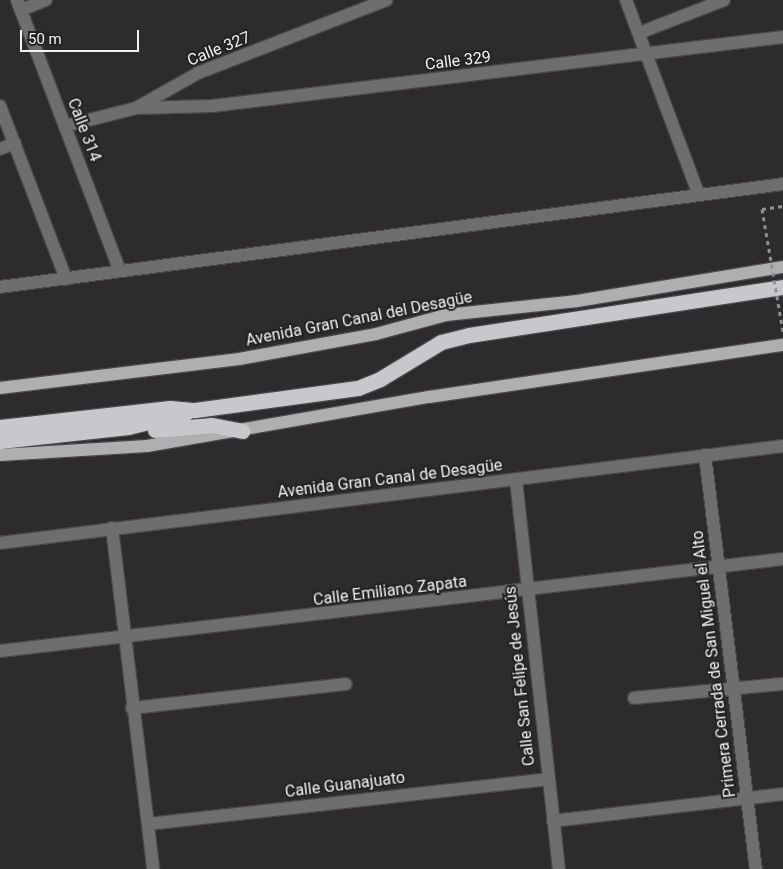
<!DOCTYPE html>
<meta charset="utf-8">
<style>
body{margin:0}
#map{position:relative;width:783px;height:869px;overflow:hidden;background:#2d2b2e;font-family:Roboto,sans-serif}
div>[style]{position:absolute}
.path>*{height:3px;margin-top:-1.5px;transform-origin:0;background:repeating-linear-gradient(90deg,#919092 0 4px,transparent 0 8px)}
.roads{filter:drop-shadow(1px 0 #49474a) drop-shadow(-1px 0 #49474a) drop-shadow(0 1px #49474a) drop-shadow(0 -1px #49474a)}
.minor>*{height:12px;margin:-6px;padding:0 6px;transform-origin:6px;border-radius:6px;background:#6e6d6f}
.major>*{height:12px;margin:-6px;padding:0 6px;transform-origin:6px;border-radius:6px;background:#afaeb1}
.highway>*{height:15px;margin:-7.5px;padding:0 7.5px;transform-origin:7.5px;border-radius:7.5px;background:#c9c7cb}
.path-bridge>*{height:3px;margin-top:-1.5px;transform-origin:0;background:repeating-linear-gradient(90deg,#919092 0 4px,transparent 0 8px)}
span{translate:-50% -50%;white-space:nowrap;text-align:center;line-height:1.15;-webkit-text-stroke:4px #232225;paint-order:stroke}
.street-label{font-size:16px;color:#f2f1f3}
.scale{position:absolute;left:20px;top:30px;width:119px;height:22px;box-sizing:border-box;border:2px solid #f2f1f3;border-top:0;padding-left:6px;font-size:15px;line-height:18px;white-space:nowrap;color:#f2f1f3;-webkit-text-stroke:4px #232225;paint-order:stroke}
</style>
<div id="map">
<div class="path">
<div style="left:762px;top:209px;width:21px;rotate:-8deg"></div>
</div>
<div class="roads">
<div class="minor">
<div style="left:17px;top:0;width:290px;rotate:69.2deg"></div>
<div style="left:626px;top:0;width:208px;rotate:69.5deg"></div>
<div style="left:21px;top:10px;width:27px;rotate:-22deg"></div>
<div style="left:639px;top:33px;width:91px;rotate:-21.2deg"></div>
<div style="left:0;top:106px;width:185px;rotate:69.1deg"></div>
<div style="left:136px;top:108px;width:76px;rotate:-1.5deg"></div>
<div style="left:212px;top:106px;width:575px;rotate:-6.89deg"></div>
<div style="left:65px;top:126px;width:73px;rotate:-14.2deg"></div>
<div style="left:136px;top:108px;width:71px;rotate:-29.4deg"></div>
<div style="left:198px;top:73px;width:202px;rotate:-21.2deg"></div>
<div style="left:0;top:149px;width:16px;rotate:-22deg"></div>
<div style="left:0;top:287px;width:790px;rotate:-7.49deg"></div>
<div style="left:705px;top:455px;width:417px;rotate:83deg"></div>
<div style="left:516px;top:480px;width:391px;rotate:83.7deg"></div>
<div style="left:112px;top:528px;width:343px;rotate:83.1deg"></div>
<div style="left:0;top:543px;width:789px;rotate:-7.06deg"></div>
<div style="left:0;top:651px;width:788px;rotate:-6.7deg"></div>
<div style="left:634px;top:698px;width:150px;rotate:-5.4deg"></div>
<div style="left:132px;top:708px;width:215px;rotate:-6.4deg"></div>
<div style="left:553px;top:821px;width:232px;rotate:-6.7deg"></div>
<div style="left:148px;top:824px;width:402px;rotate:-6.4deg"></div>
</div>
<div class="major">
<div style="left:0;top:388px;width:241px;rotate:-6.9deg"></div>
<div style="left:239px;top:359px;width:139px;rotate:-10.3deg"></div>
<div style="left:376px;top:334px;width:73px;rotate:-15.2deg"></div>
<div style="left:446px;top:315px;width:132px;rotate:-6.1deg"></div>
<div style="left:577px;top:301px;width:209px;rotate:-9.4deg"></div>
<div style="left:0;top:455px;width:147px;rotate:-3.5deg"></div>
<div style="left:147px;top:446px;width:286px;rotate:-9.9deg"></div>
<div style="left:429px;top:397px;width:358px;rotate:-8.4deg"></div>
</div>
<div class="highway">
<div style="left:0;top:427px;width:171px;rotate:-6.4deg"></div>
<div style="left:170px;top:408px;width:25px;rotate:5deg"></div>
<div style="left:195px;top:410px;width:164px;rotate:-7.7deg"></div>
<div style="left:358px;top:388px;width:24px;rotate:-22deg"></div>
<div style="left:380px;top:379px;width:71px;rotate:-31.2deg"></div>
<div style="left:441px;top:342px;width:29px;rotate:-14deg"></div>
<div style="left:469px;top:335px;width:318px;rotate:-8.7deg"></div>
<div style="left:155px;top:430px;width:57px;rotate:-5deg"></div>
<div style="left:212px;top:425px;width:31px;rotate:11deg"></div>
<div style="left:0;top:441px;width:129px;rotate:-6.2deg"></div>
<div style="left:128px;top:427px;width:60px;rotate:-13.6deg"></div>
</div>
</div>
<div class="path-bridge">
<div style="left:762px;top:209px;width:125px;rotate:80.3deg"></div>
</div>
<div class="street-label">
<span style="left:219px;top:49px;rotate:-22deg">Calle 327</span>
<span style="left:458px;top:61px;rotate:-7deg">Calle 329</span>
<span style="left:84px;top:130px;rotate:69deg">Calle 314</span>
<span style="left:359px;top:319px;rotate:-11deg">Avenida Gran Canal del Desagüe</span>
<span style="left:390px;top:479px;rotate:-7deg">Avenida Gran Canal de Desagüe</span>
<span style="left:390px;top:591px;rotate:-7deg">Calle Emiliano Zapata</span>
<span style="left:714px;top:664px;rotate:-97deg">Primera Cerrada de San Miguel el Alto</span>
<span style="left:520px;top:676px;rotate:-96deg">Calle San Felipe de Jesús</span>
<span style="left:345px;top:785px;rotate:-7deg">Calle Guanajuato</span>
</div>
<div class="scale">50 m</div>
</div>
